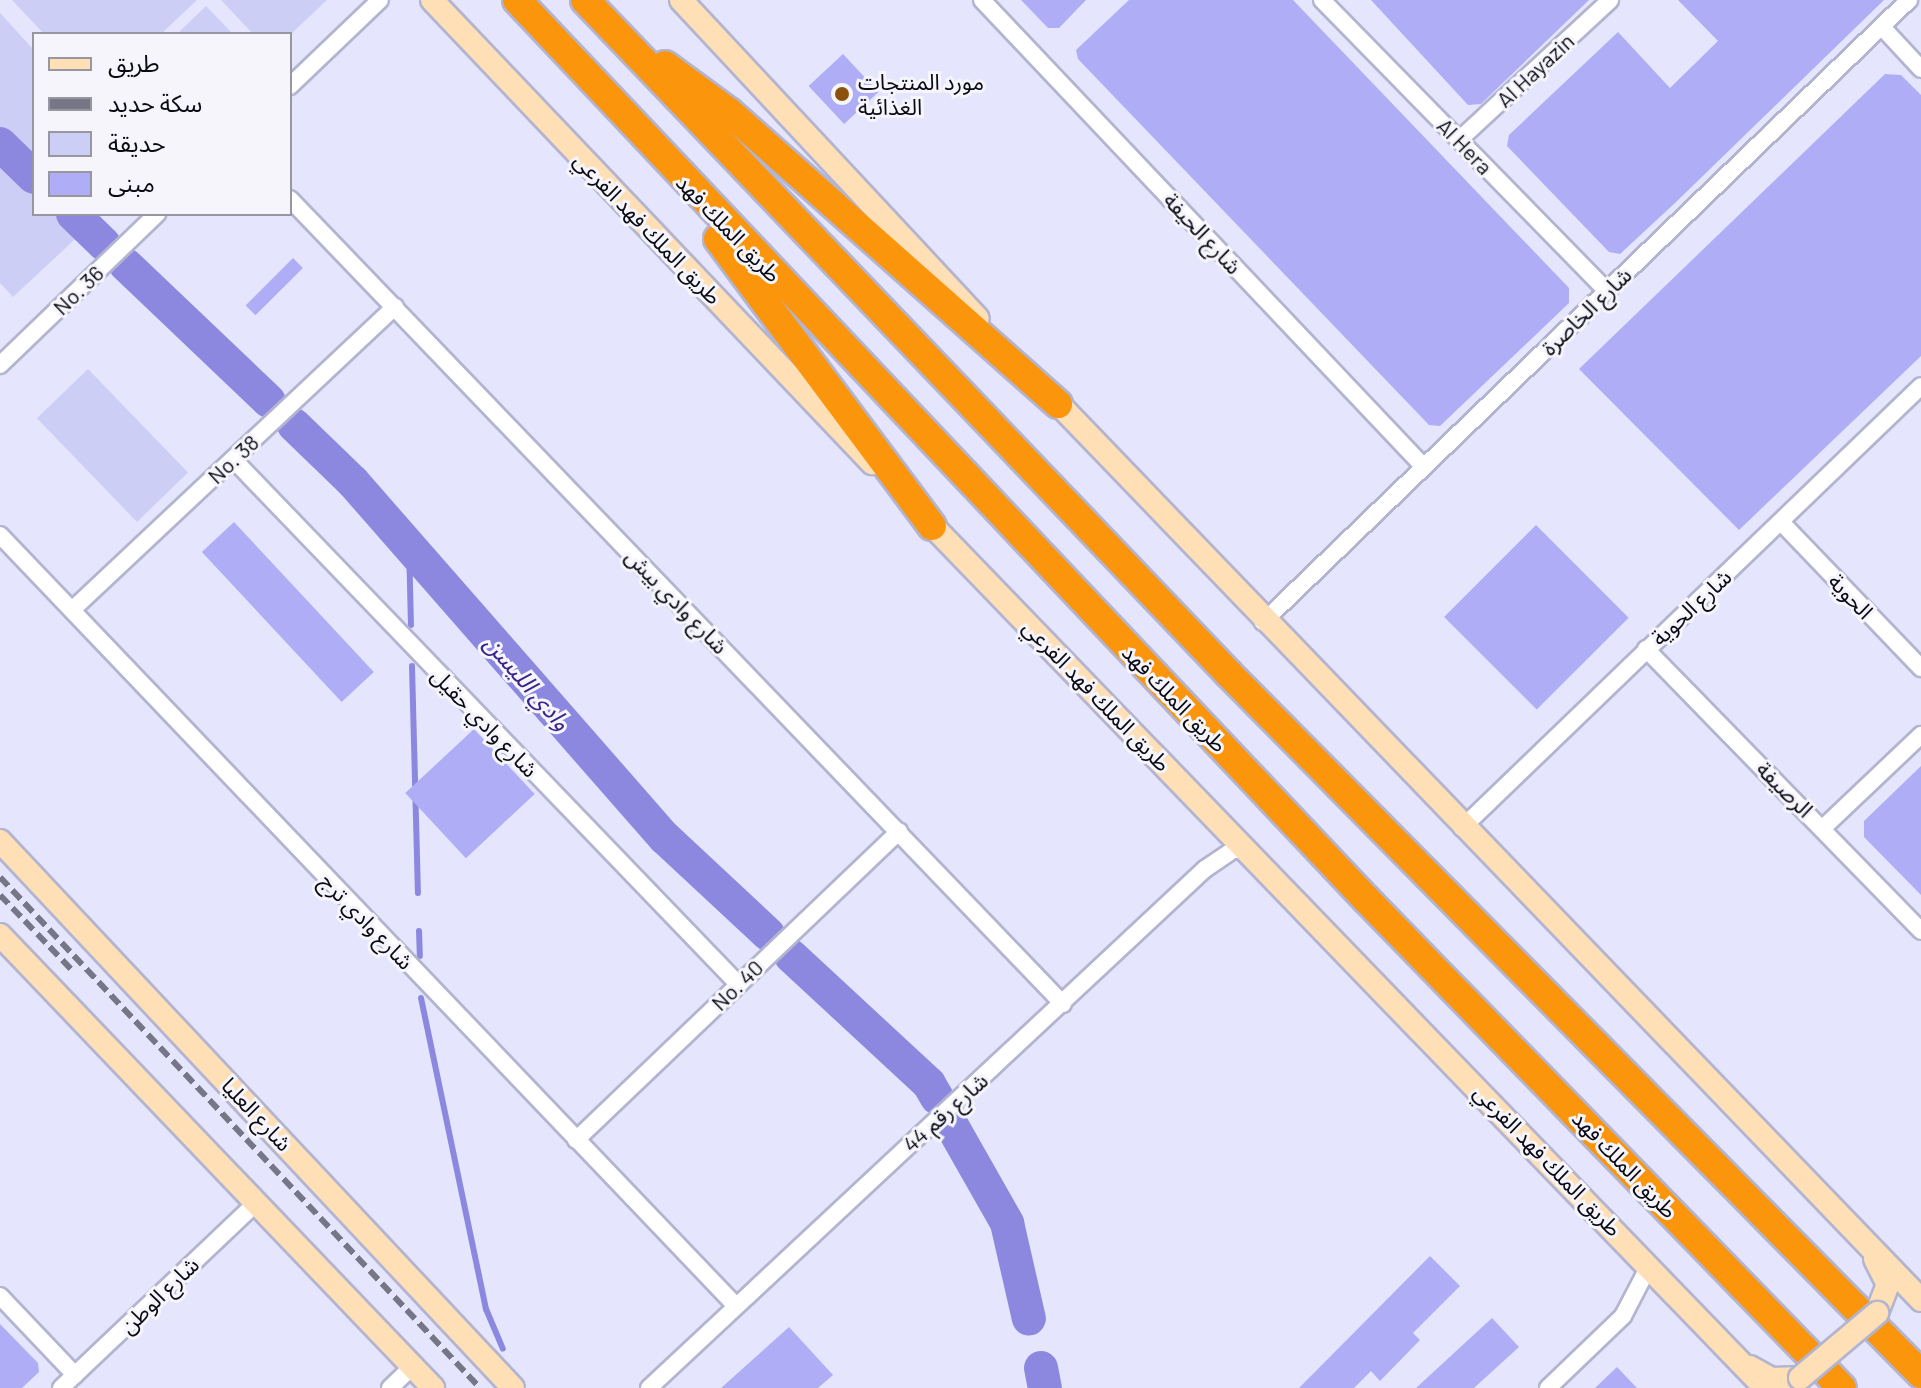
<!DOCTYPE html>
<meta charset="utf-8">
<style>
body{margin:0}
#map{position:relative;width:1921px;height:1388px;overflow:hidden;background:#e5e6fe;font-family:Barlow,"Noto Sans Arabic",sans-serif}
div>[style]{position:absolute}
.green>*{inset:0;background:#cdcef5;transform-origin:0 0}
.stream>*{height:6px;margin:-3px;padding:0 3px;transform-origin:3px;border-radius:3px;background:#8c88df}
.river>*{height:34px;margin:-17px;padding:0 17px;transform-origin:17px;border-radius:17px;background:#8c88df}
.building>*{inset:0;background:#aeadf5;transform-origin:0 0}
.roads{filter:drop-shadow(2px 0 #b3b4d0) drop-shadow(-2px 0 #b3b4d0) drop-shadow(0 2px #b3b4d0) drop-shadow(0 -2px #b3b4d0)}
.minor>*{height:16px;margin:-8px;padding:0 8px;transform-origin:8px;border-radius:8px;background:#fff}
.secondary>*{height:22px;margin:-11px;padding:0 11px;transform-origin:11px;border-radius:11px;background:#fedfb6}
.motorway>*{height:28px;margin:-14px;padding:0 14px;transform-origin:14px;border-radius:14px;background:#fa950c}
.rail>*{height:6px;margin-top:-3px;transform-origin:0;background:repeating-linear-gradient(90deg,#767687 0 12px,transparent 0 18px)}
.bridges{filter:drop-shadow(2px 0 #b3b4d0) drop-shadow(-2px 0 #b3b4d0) drop-shadow(0 2px #b3b4d0) drop-shadow(0 -2px #b3b4d0)}
.secondary-bridge>*{height:22px;margin:-11px;padding:0 11px;transform-origin:11px;border-radius:11px;background:#fedfb6}
.dots>*{width:22px;height:22px;translate:-50% -50%;box-sizing:border-box;border:4px solid #f5f5fb;border-radius:50%}
span{translate:-50% -50%;white-space:nowrap;text-align:center;line-height:1.15;-webkit-text-stroke:6px #f5f5fb;paint-order:stroke}
.street-label{font-size:22px;color:#0a0a14}
.poi-label{font-size:22px;color:#0a0a14}
.left{translate:0 -50%;text-align:left}
.water-label{font-size:24px;color:#39258a;font-style:italic}
.legend{position:absolute;left:32px;top:32px;width:260px;height:184px;box-sizing:border-box;background:#f5f5fb;border:2px solid #97979f;margin:0;padding:10px 14px;list-style:none;font-size:24px;color:#0a0a14}
.legend li{display:flex;align-items:center;gap:16px;height:40px}
.legend b{width:40px;border:2px solid #97979f}
</style>
<div id="map">
<div class="green">
<div style="clip-path:polygon(12px 0,197px 0,161px 34px,44px 34px)"></div>
<div style="clip-path:polygon(221px 0,327px 0,290px 35px,253px 34px)"></div>
<div style="clip-path:polygon(206px 6px,233px 34px,177px 34px)"></div>
<div style="clip-path:polygon(0 13px,34px 50px,34px 214px,102px 214px,13px 297px,0 283px)"></div>
<div style="left:88px;top:369px;width:144px;height:71px;rotate:46deg"></div>
</div>
<div class="stream">
<div style="left:409px;top:545px;width:80px;rotate:88.6deg"></div>
<div style="left:412px;top:666px;width:227px;rotate:88.5deg"></div>
<div style="left:419px;top:931px;width:25px;rotate:88deg"></div>
<div style="left:421px;top:998px;width:318px;rotate:78.2deg"></div>
<div style="left:486px;top:1309px;width:43px;rotate:67deg"></div>
</div>
<div class="river">
<div style="left:0;top:144px;width:47px;rotate:44.1deg"></div>
<div style="left:73px;top:214px;width:43px;rotate:44.1deg"></div>
<div style="left:126px;top:265px;width:197px;rotate:43.6deg"></div>
<div style="left:294px;top:425px;width:82px;rotate:44deg"></div>
<div style="left:353px;top:482px;width:473px;rotate:48.8deg"></div>
<div style="left:665px;top:838px;width:141px;rotate:43deg"></div>
<div style="left:791px;top:956px;width:188px;rotate:42.8deg"></div>
<div style="left:929px;top:1084px;width:16px;rotate:60deg"></div>
<div style="left:952px;top:1126px;width:112px;rotate:60.4deg"></div>
<div style="left:1007px;top:1223px;width:98px;rotate:77.1deg"></div>
<div style="left:1041px;top:1368px;width:20px;rotate:79deg"></div>
</div>
<div class="building">
<div style="clip-path:polygon(1021px 0,1086px 0,1059px 28px,1048px 28px)"></div>
<div style="clip-path:polygon(1129px 0,1293px 0,1569px 288px,1569px 303px,1440px 426px,1429px 425px,1078px 59px,1076px 50px)"></div>
<div style="clip-path:polygon(1371px 0,1589px 0,1481px 104px,1468px 105px)"></div>
<div style="clip-path:polygon(1678px 0,1884px 0,1675px 203px,1620px 254px,1609px 252px,1507px 146px,1509px 135px,1618px 32px,1670px 88px,1718px 41px)"></div>
<div style="left:843px;top:54px;width:52px;height:47px;rotate:47deg"></div>
<div style="clip-path:polygon(1885px 74px,1901px 75px,1921px 95px,1921px 356px,1739px 530px,1579px 369px)"></div>
<div style="left:293px;top:258px;width:14px;height:67px;rotate:45deg"></div>
<div style="left:234px;top:522px;width:205px;height:44px;rotate:47deg"></div>
<div style="left:1536px;top:525px;width:131px;height:130px;rotate:45deg"></div>
<div style="left:474px;top:729px;width:89px;height:94px;rotate:47deg"></div>
<div style="clip-path:polygon(1921px 766px,1921px 895px,1864px 837px,1864px 821px)"></div>
<div style="clip-path:polygon(1430px 1256px,1460px 1286px,1413px 1333px,1420px 1340px,1380px 1381px,1371px 1371px,1354px 1388px,1299px 1388px)"></div>
<div style="clip-path:polygon(1492px 1318px,1519px 1347px,1474px 1388px,1416px 1388px)"></div>
<div style="clip-path:polygon(0 1324px,38px 1363px,39px 1372px,22px 1388px,0 1388px)"></div>
<div style="clip-path:polygon(789px 1327px,833px 1375px,818px 1388px,721px 1388px)"></div>
<div style="clip-path:polygon(1617px 1367px,1637px 1388px,1595px 1388px)"></div>
</div>
<div class="roads">
<div class="minor">
<div style="left:982px;top:0;width:643px;rotate:46.58deg"></div>
<div style="left:1322px;top:0;width:407px;rotate:45.6deg"></div>
<div style="left:1882px;top:27px;width:57px;rotate:47.1deg"></div>
<div style="left:290px;top:86px;width:124px;rotate:-43.7deg"></div>
<div style="left:1459px;top:140px;width:206px;rotate:-42.8deg"></div>
<div style="left:290px;top:199px;width:1116px;rotate:46.16deg"></div>
<div style="left:0;top:365px;width:218px;rotate:-43.9deg"></div>
<div style="left:233px;top:459px;width:728px;rotate:46.11deg"></div>
<div style="left:1782px;top:523px;width:201px;rotate:46.2deg"></div>
<div style="left:0;top:535px;width:1064px;rotate:46.33deg"></div>
<div style="left:72px;top:610px;width:443px;rotate:-43.2deg"></div>
<div style="left:1263px;top:622px;width:897px;rotate:-43.92deg"></div>
<div style="left:1646px;top:649px;width:394px;rotate:45.7deg"></div>
<div style="left:1824px;top:827px;width:134px;rotate:-43.5deg"></div>
<div style="left:1462px;top:828px;width:637px;rotate:-43.92deg"></div>
<div style="left:576px;top:1140px;width:447px;rotate:-43.7deg"></div>
<div style="left:0;top:1296px;width:109px;rotate:46.5deg"></div>
<div style="left:61px;top:1388px;width:269px;rotate:-43.5deg"></div>
<div style="left:390px;top:1388px;width:30px;rotate:-44deg"></div>
<div style="left:649px;top:1388px;width:761px;rotate:-43.03deg"></div>
<div style="left:1205px;top:869px;width:34px;rotate:-34deg"></div>
<div style="left:1233px;top:850px;width:16px"></div>
<div style="left:1548px;top:1388px;width:104px;rotate:-43.8deg"></div>
<div style="left:1623px;top:1316px;width:56px;rotate:-62.5deg"></div>
</div>
<div class="secondary">
<div style="left:432px;top:0;width:639px;rotate:46.46deg"></div>
<div style="left:681px;top:0;width:435px;rotate:47deg"></div>
<div style="left:1048px;top:393px;width:1259px;rotate:46.09deg"></div>
<div style="left:921px;top:514px;width:1215px;rotate:46deg"></div>
<div style="left:0;top:841px;width:750px;rotate:46.84deg"></div>
<div style="left:0;top:935px;width:627px;rotate:46.29deg"></div>
<div style="left:1875px;top:1259px;width:28px;rotate:63deg"></div>
<div style="left:1888px;top:1284px;width:31px;rotate:111deg"></div>
<div style="left:1750px;top:1367px;width:25px;rotate:29deg"></div>
<div style="left:1772px;top:1379px;width:28px;rotate:-2deg"></div>
</div>
<div class="motorway">
<div style="left:517px;top:0;width:1237px;rotate:46.64deg"></div>
<div style="left:1366px;top:899px;width:682px;rotate:45.77deg"></div>
<div style="left:585px;top:0;width:932px;rotate:46.3deg"></div>
<div style="left:1229px;top:674px;width:984px;rotate:45.33deg"></div>
<div style="left:665px;top:65px;width:79px;rotate:36.3deg"></div>
<div style="left:729px;top:112px;width:440px;rotate:41.6deg"></div>
<div style="left:718px;top:239px;width:358px;rotate:53.3deg"></div>
</div>
</div>
<div class="rail">
<div style="left:0;top:877px;width:701px;rotate:46.79deg"></div>
<div style="left:0;top:895px;width:104px;rotate:46.2deg"></div>
</div>
<div class="bridges">
<div class="secondary-bridge">
<div style="left:1800px;top:1378px;width:101px;rotate:-40.2deg"></div>
</div>
</div>
<div class="dots">
<div style="left:842px;top:94px;background:#8c520b"></div>
</div>
<div class="street-label">
<span style="left:1535px;top:70px;rotate:-43deg">Al Hayazin</span>
<span style="left:1465px;top:146px;rotate:46deg">Al Hera</span>
<span style="left:648px;top:228px;rotate:46deg">طريق الملك فهد الفرعي</span>
<span style="left:729px;top:228px;rotate:46deg">طريق الملك فهد</span>
<span style="left:1203px;top:233px;rotate:47deg">شارع الحيفة</span>
<span style="left:78px;top:290px;rotate:-44deg">No. 36</span>
<span style="left:1586px;top:311px;rotate:-44deg">شارع الخاصرة</span>
<span style="left:233px;top:459px;rotate:-43deg">No. 38</span>
<span style="left:1851px;top:596px;rotate:46deg">الحوية</span>
<span style="left:677px;top:601px;rotate:46deg">شارع وادي بيش</span>
<span style="left:1691px;top:607px;rotate:-43deg">شارع الحوية</span>
<span style="left:1097px;top:695px;rotate:46deg">طريق الملك فهد الفرعي</span>
<span style="left:1175px;top:698px;rotate:46deg">طريق الملك فهد</span>
<span style="left:485px;top:722px;rotate:46deg">شارع وادي حقيل</span>
<span style="left:1785px;top:789px;rotate:45deg">الرصيفة</span>
<span style="left:367px;top:921px;rotate:46deg">شارع وادي ترج</span>
<span style="left:737px;top:985px;rotate:-44deg">No. 40</span>
<span style="left:945px;top:1112px;rotate:-42deg">شارع رقم 44</span>
<span style="left:257px;top:1114px;rotate:47deg">شارع العليا</span>
<span style="left:1548px;top:1160px;rotate:46deg">طريق الملك فهد الفرعي</span>
<span style="left:1625px;top:1164px;rotate:46deg">طريق الملك فهد</span>
<span style="left:159px;top:1295px;rotate:-44deg">شارع الوطن</span>
</div>
<div class="poi-label">
<span class="left" style="left:858px;top:94px">مورد المنتجات<br>الغذائية</span>
</div>
<div class="water-label">
<span style="left:528px;top:682px;rotate:49deg">وادي الليسن</span>
</div>
<ul class="legend">
<li><b style="height:10px;background:#fedfb6"></b>طريق</li>
<li><b style="height:10px;background:#767687"></b>سكة حديد</li>
<li><b style="height:22px;background:#cdcef5"></b>حديقة</li>
<li><b style="height:22px;background:#aeadf5"></b>مبنى</li>
</ul>
</div>
